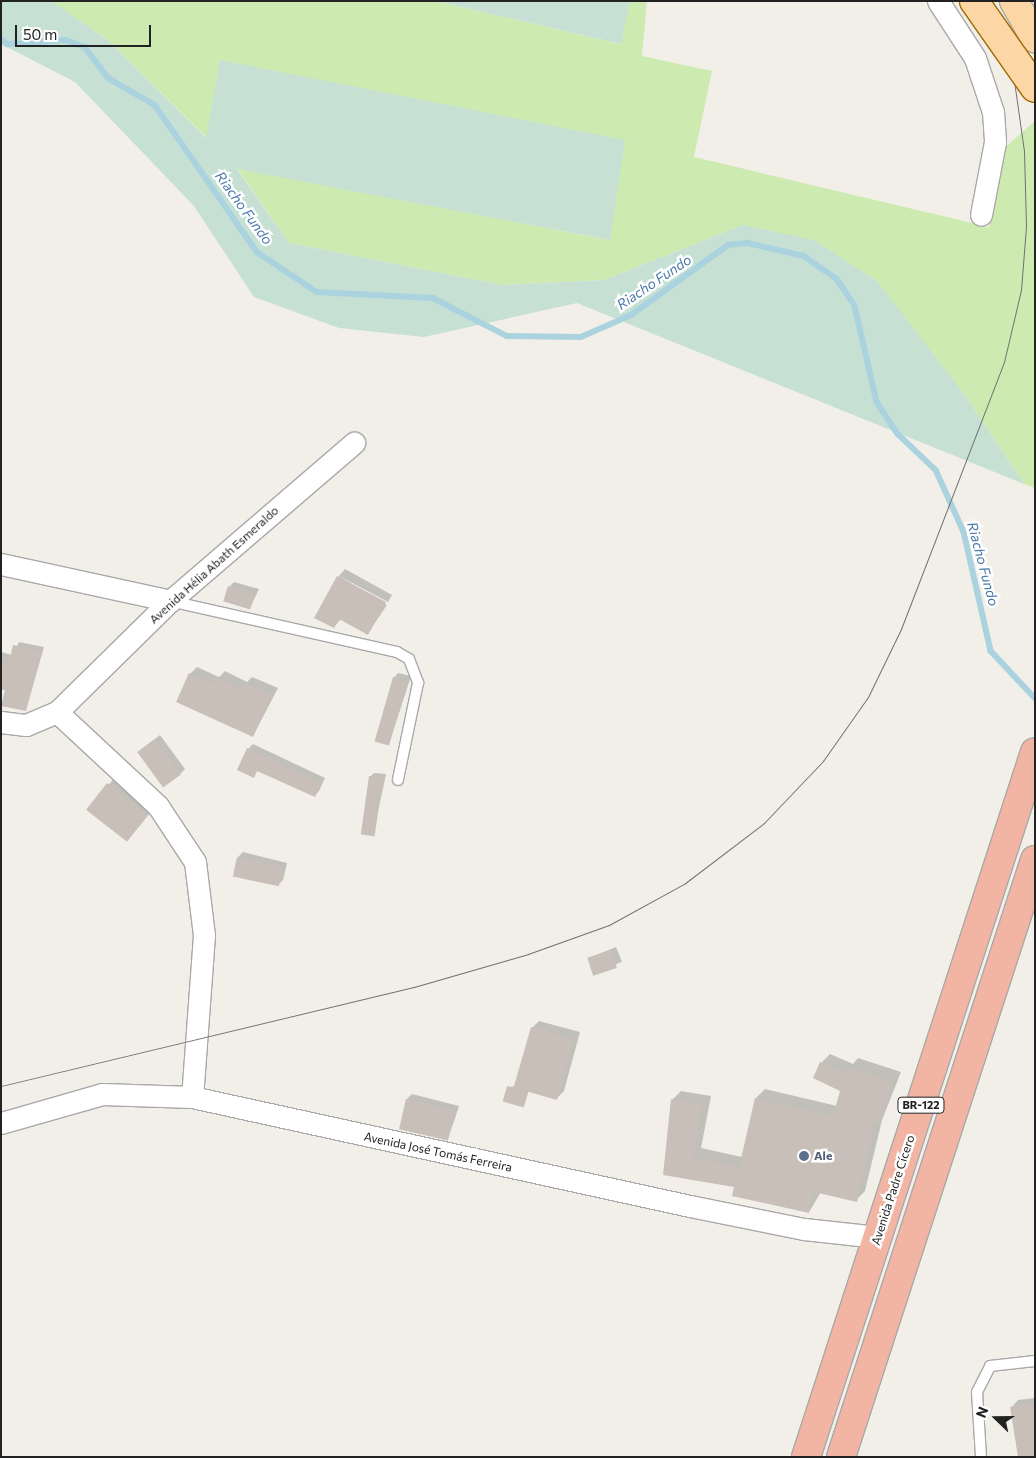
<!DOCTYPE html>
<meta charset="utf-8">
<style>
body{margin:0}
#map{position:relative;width:1036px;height:1458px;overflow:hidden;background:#f2efe9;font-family:Commissioner,sans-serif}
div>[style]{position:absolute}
.grass>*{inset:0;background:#cdebb0}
.wetland>*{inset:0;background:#c6e0d4}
.shadow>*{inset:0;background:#0003;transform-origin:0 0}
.stream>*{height:5.5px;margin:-2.75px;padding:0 2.75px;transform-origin:2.75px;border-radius:2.75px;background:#aad3df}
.building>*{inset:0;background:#c7bfb8;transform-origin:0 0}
.roads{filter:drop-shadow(1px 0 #a9a9a9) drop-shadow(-1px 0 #a9a9a9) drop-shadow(0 1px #a9a9a9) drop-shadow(0 -1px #a9a9a9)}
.service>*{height:10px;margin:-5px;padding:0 5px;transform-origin:5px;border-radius:5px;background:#fff}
.minor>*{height:21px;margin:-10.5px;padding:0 10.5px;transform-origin:10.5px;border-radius:10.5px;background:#fff}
.primary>*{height:28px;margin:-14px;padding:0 14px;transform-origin:14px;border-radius:14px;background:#fcd6a4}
.trunk>*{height:28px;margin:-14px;padding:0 14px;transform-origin:14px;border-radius:14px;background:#f2b4a3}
.tram>*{height:1px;margin:-0.5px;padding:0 0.5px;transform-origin:0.5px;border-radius:0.5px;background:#707070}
.bridges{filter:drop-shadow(1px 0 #a06b00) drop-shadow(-1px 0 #a06b00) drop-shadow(0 1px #a06b00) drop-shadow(0 -1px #a06b00)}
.primary-bridge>*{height:28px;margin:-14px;padding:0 14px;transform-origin:14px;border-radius:14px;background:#fcd6a4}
.dots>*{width:14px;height:14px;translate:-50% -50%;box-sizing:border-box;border:2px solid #fff;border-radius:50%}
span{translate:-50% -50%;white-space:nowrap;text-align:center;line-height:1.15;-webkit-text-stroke:5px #fff;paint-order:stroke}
.shield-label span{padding:1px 4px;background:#fff;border:1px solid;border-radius:4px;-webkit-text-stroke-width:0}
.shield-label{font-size:11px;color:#222;font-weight:700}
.street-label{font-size:12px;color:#222}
.service-label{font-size:12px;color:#4e5e75;font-weight:700}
.left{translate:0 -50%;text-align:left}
.water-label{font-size:14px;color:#4a7aab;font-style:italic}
.frame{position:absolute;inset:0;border:2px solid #222;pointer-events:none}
.north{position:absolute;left:971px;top:1393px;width:50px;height:50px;-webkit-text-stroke:4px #fff;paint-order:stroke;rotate:292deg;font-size:14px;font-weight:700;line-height:20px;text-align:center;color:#222}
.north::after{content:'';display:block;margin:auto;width:18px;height:22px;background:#222;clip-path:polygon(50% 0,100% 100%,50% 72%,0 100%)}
.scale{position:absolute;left:15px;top:25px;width:136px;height:22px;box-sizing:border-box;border:2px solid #222;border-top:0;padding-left:6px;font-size:15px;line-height:18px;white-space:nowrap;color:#222;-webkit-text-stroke:4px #fff;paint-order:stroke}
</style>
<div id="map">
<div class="grass">
<div style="clip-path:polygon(51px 1px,436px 1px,620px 44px,630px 1px,647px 1px,642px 56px,712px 71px,694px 157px,989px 227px,1003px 149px,1035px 121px,1035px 488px,1024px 484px,964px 394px,743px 225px,604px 280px,503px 285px,289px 243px,237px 168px,609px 240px,220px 60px,207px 138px,108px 40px)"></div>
</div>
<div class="wetland">
<div style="clip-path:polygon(1px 1px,51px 1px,108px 40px,206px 138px,220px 60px,625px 140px,610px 240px,237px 169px,289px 243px,503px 285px,604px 280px,743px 225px,814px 240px,877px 281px,964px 394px,1024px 484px,577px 303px,424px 337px,339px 328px,254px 297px,194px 206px,75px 82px,1px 44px)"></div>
<div style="clip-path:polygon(436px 1px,630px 1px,621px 44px)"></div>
</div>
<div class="shadow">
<div style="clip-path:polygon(345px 569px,392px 595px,388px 602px,339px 576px)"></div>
<div style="clip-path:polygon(339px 576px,387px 605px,368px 633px,341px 619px,334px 627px,316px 617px)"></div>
<div style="clip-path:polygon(234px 582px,259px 589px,250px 608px,230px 586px)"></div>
<div style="clip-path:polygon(19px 642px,44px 647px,26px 710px,1px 687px,1px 652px,12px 655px)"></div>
<div style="clip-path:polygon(197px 667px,219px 677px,225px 671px,247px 682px,252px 677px,278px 688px,253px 736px,190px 674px)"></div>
<div style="clip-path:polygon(398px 673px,411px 676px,389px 744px,394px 678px)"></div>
<div style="clip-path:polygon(160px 735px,185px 769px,180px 774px,143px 748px)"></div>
<div style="clip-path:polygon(253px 744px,325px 778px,319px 791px,314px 796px,258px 770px,253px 776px,248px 749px)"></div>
<div style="clip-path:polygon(374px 773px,386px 774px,373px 835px,370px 777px)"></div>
<div style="clip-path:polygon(116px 776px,155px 807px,136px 830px,88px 810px)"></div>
<div style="clip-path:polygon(243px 852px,287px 863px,283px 880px,278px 885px,238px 857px)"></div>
<div style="left:616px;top:947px;width:16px;height:30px;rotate:68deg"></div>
<div style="clip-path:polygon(539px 1021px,580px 1032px,564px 1091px,557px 1098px,529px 1090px,523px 1106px,508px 1087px,516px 1086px,532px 1028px)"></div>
<div style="clip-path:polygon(830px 1054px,853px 1064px,858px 1058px,901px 1072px,882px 1120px,865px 1191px,856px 1200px,821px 1192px,809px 1212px,736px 1186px,664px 1174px,672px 1100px,681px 1091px,711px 1096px,701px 1148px,742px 1157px,756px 1098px,765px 1089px,837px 1106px,842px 1090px,821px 1063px)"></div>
<div style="clip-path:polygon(412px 1094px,459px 1106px,448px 1139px,407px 1099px)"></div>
<div style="clip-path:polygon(1035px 1398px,1035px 1457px,1012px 1407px,1018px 1400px)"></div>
</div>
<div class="stream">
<div style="left:1px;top:39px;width:8px;rotate:40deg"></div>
<div style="left:7px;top:44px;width:59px;rotate:-3.9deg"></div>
<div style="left:66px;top:40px;width:20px;rotate:20deg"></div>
<div style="left:85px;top:47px;width:39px;rotate:53deg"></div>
<div style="left:108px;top:78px;width:54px;rotate:29.9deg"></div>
<div style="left:155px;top:105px;width:179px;rotate:55.2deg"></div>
<div style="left:257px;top:252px;width:72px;rotate:33.7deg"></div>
<div style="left:317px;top:292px;width:116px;rotate:3deg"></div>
<div style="left:433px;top:298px;width:83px;rotate:27.2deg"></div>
<div style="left:507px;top:336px;width:74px;rotate:0.8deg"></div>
<div style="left:581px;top:337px;width:55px;rotate:-23.7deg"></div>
<div style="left:631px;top:315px;width:120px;rotate:-35.8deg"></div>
<div style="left:728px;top:245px;width:20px;rotate:-6deg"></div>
<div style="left:748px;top:243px;width:57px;rotate:13.1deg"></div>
<div style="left:804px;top:256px;width:40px;rotate:34.9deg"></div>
<div style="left:837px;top:279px;width:32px;rotate:56deg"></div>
<div style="left:855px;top:306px;width:98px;rotate:77.1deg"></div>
<div style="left:877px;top:402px;width:38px;rotate:57deg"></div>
<div style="left:898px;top:434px;width:52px;rotate:43.5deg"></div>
<div style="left:936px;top:470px;width:68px;rotate:65.7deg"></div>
<div style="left:964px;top:532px;width:122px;rotate:77.2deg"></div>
<div style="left:991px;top:651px;width:64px;rotate:46.9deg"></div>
</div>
<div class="building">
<div style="clip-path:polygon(337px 576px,386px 602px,368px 635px,339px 619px,334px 628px,314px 618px)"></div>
<div style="left:228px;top:586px;width:28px;height:16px;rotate:17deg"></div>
<div style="clip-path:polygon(13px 645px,41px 652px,26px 711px,1px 706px,5px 690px,1px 689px,1px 657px,10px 659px)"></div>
<div style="clip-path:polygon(189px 673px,214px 684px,217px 677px,242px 689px,244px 683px,272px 695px,253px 737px,176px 702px)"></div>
<div style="left:393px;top:677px;width:15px;height:67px;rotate:16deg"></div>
<div style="left:155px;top:739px;width:44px;height:22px;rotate:54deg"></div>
<div style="clip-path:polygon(247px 748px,322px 783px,315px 797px,257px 771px,254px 778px,237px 770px)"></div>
<div style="left:369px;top:776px;width:14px;height:59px;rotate:8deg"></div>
<div style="left:107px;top:783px;width:52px;height:34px;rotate:38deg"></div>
<div style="left:237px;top:857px;width:47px;height:20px;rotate:12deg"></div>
<div style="left:611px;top:950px;width:19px;height:25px;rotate:72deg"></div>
<div style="left:531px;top:1027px;width:45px;height:63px;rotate:16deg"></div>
<div style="clip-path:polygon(820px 1062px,846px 1073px,848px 1067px,893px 1081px,879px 1124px,875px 1123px,857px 1202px,814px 1192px,809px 1213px,732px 1196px,734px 1187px,663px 1175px,671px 1099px,703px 1105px,693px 1157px,739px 1167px,755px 1098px,833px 1116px,840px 1091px,813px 1078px)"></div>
<div style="left:507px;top:1086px;width:22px;height:16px;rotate:16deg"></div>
<div style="left:406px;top:1099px;width:50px;height:31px;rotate:13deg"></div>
<div style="clip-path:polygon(1035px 1403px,1035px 1457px,1018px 1457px,1010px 1407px)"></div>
</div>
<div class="roads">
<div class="service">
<div style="left:170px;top:601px;width:233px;rotate:12.7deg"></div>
<div style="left:397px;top:652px;width:14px;rotate:30deg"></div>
<div style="left:409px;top:659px;width:26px;rotate:69deg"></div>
<div style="left:418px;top:683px;width:99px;rotate:101.7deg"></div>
<div style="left:981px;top:1457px;width:65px;rotate:-93.5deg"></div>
<div style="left:977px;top:1392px;width:29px;rotate:-63deg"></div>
<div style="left:990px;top:1366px;width:45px;rotate:-6.3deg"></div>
</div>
<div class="minor">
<div style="left:938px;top:1px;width:68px;rotate:57deg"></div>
<div style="left:975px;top:58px;width:57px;rotate:71.6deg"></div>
<div style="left:993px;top:112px;width:30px;rotate:86deg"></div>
<div style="left:995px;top:142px;width:74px;rotate:100.9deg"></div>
<div style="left:1px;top:564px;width:173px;rotate:12.3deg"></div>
<div style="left:57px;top:712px;width:138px;rotate:42.9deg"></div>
<div style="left:158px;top:806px;width:67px;rotate:56.5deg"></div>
<div style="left:195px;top:862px;width:74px;rotate:83deg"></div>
<div style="left:204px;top:935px;width:162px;rotate:94.2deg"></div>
<div style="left:1px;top:722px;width:25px;rotate:7deg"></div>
<div style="left:26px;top:725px;width:34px;rotate:-23deg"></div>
<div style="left:57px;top:712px;width:158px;rotate:-44.5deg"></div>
<div style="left:170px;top:601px;width:243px;rotate:-40.7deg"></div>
<div style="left:1px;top:1123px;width:105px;rotate:-16deg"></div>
<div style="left:102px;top:1094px;width:90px;rotate:1.9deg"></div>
<div style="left:192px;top:1097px;width:510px;rotate:12.35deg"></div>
<div style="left:690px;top:1206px;width:116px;rotate:11.4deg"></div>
<div style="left:804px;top:1229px;width:74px;rotate:6.2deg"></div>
</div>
<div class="primary">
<div style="left:1014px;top:1px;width:43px;rotate:60.4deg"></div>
</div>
<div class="trunk">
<div style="left:806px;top:1457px;width:741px;rotate:-72.01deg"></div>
<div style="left:841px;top:1457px;width:628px;rotate:-72deg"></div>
</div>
</div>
<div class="tram">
<div style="left:1px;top:1086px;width:425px;rotate:-13.5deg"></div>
<div style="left:414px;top:987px;width:119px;rotate:-16.1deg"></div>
<div style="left:528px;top:954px;width:86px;rotate:-19.7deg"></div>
<div style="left:609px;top:925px;width:85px;rotate:-28.7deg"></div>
<div style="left:684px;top:884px;width:101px;rotate:-37.3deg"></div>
<div style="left:764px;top:823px;width:86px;rotate:-46.4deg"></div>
<div style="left:823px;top:761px;width:78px;rotate:-54.9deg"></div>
<div style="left:868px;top:697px;width:76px;rotate:-64.1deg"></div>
<div style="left:901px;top:629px;width:286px;rotate:-68.9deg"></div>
<div style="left:1004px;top:362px;width:74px;rotate:-76.7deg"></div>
<div style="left:1021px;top:290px;width:63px;rotate:-85.5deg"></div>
<div style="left:1026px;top:227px;width:76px;rotate:-91.5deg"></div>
<div style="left:1024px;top:151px;width:71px;rotate:-98.1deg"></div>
</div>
<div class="bridges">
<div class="primary-bridge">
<div style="left:974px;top:1px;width:106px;rotate:55deg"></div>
</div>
</div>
<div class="dots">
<div style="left:804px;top:1156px;background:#5c6f8a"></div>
</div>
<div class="shield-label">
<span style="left:921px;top:1105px">BR-122</span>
</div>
<div class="street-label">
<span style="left:214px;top:565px;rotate:-42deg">Avenida Hélia Abath Esmeraldo</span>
<span style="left:438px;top:1152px;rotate:12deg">Avenida José Tomás Ferreira</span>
<span style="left:893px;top:1190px;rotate:-72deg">Avenida Padre Cícero</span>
</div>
<div class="service-label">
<span class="left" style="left:814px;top:1156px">Ale</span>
</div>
<div class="water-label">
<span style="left:244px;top:208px;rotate:54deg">Riacho Fundo</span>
<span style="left:654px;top:282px;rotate:-34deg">Riacho Fundo</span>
<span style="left:983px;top:564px;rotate:75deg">Riacho Fundo</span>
</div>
<div class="frame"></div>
<div class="north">N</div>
<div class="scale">50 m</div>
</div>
